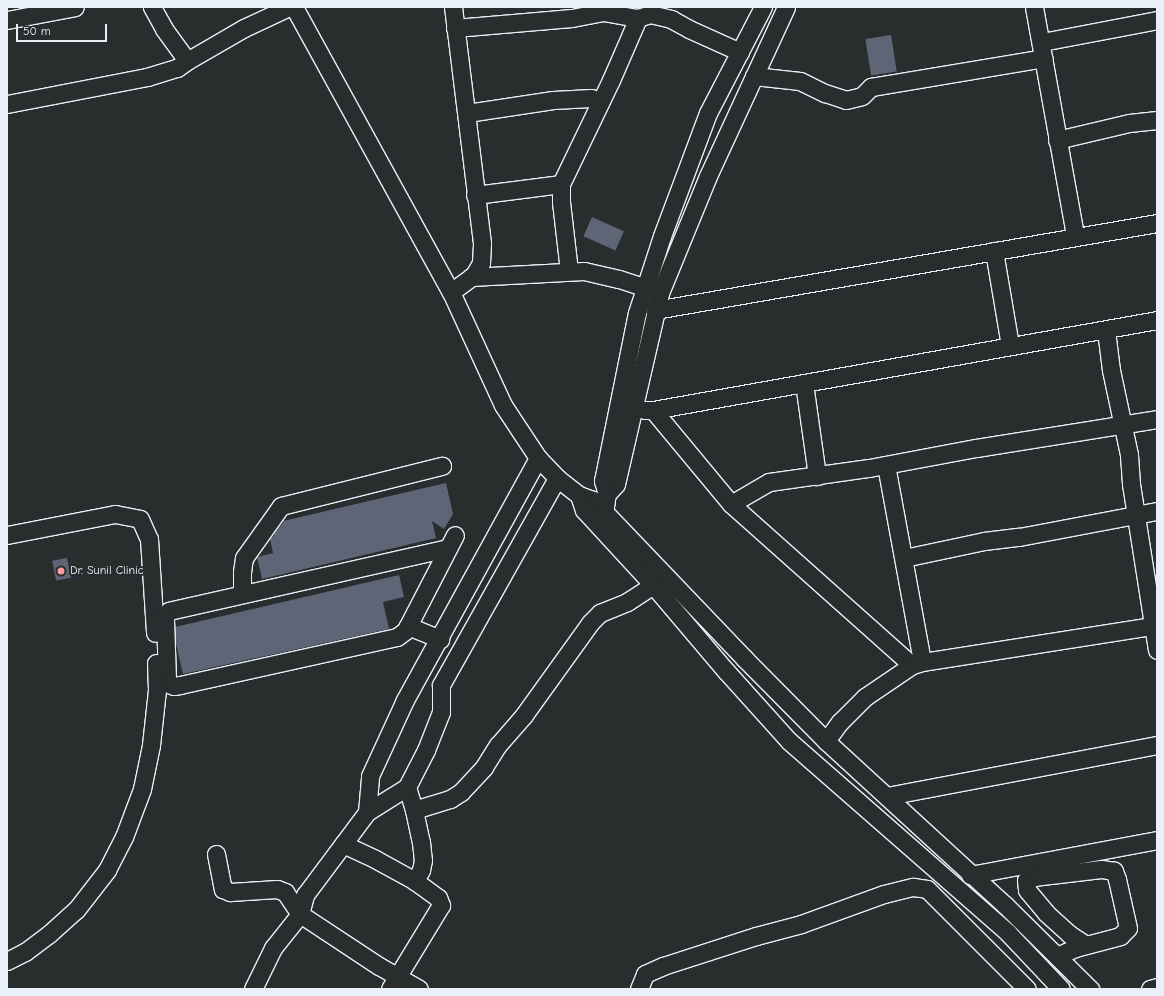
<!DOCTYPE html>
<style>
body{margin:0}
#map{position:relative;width:1164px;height:996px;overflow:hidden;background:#2a2d2e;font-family:"Comic Neue",sans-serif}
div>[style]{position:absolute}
.building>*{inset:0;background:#5d6576;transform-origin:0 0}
.roads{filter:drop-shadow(1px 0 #e8f1f8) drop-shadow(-1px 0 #e8f1f8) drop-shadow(0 1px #e8f1f8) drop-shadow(0 -1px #e8f1f8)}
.minor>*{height:17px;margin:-8.5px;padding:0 8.5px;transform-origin:8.5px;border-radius:8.5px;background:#2a2d2e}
.dots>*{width:11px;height:11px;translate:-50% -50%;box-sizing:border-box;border:2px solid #2a2d2e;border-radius:50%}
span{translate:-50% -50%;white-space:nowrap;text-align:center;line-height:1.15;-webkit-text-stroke:4px #2a2d2e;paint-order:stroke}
.poi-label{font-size:12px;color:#e8f1f8}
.left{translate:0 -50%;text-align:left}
.frame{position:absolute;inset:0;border:8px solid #e8f1f8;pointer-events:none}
.scale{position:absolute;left:16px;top:24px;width:91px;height:18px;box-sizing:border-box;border:2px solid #e8f1f8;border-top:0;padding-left:5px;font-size:12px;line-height:14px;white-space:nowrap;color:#e8f1f8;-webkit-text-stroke:3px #2a2d2e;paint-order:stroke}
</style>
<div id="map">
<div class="building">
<div style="left:891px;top:35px;width:37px;height:26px;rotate:81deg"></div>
<div style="left:592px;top:217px;width:35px;height:21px;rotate:24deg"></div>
<div style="clip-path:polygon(446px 483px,453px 514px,444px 529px,432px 521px,436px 538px,262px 579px,257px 557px,273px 553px,270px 539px,274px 536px,274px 534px,283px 523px,283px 521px)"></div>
<div style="left:67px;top:558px;width:20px;height:15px;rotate:79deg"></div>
<div style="clip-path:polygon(399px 575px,404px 597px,383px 602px,389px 629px,183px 674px,176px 644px,175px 627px)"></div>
</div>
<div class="roads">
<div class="minor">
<div style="left:152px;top:7px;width:25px;rotate:61deg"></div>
<div style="left:164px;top:29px;width:39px;rotate:54deg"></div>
<div style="left:187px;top:61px;width:66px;rotate:-30.1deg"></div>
<div style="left:244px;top:28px;width:50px;rotate:-25deg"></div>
<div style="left:294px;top:7px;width:325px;rotate:61.2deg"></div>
<div style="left:451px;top:292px;width:124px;rotate:65.3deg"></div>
<div style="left:503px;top:405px;width:64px;rotate:56.6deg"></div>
<div style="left:538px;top:458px;width:28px;rotate:46deg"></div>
<div style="left:557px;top:478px;width:28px;rotate:38deg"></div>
<div style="left:579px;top:495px;width:15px;rotate:20deg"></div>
<div style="left:593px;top:500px;width:219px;rotate:46.3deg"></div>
<div style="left:744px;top:658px;width:117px;rotate:45.3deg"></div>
<div style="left:826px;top:741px;width:243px;rotate:42.5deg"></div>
<div style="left:1005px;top:905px;width:120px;rotate:44.7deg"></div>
<div style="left:1034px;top:7px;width:233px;rotate:79.8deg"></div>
<div style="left:7px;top:20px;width:69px;rotate:-10.8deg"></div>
<div style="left:455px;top:28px;width:117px;rotate:-4.9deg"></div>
<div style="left:572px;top:18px;width:32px;rotate:-11deg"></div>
<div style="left:603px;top:12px;width:36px;rotate:10deg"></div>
<div style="left:638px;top:18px;width:13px;rotate:-18deg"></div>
<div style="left:650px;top:14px;width:22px;rotate:13deg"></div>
<div style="left:671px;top:19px;width:21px;rotate:29deg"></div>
<div style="left:689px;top:29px;width:56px;rotate:24.3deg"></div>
<div style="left:1042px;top:42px;width:117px;rotate:-10.8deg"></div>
<div style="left:754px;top:76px;width:46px;rotate:6.2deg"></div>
<div style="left:800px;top:81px;width:28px;rotate:26deg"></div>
<div style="left:825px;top:93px;width:22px;rotate:18deg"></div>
<div style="left:846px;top:100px;width:16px;rotate:-14deg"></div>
<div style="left:862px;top:96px;width:13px;rotate:-45deg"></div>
<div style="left:871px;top:87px;width:175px;rotate:-9.5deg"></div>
<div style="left:7px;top:104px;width:143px;rotate:-10.9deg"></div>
<div style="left:147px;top:77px;width:31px;rotate:-17deg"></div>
<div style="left:177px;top:68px;width:12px;rotate:-35deg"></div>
<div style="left:467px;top:113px;width:87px;rotate:-8.6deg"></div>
<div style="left:553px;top:100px;width:38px;rotate:-3deg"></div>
<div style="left:591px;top:98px;width:10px;rotate:24deg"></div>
<div style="left:1057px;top:140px;width:74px;rotate:-13.3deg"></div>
<div style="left:1129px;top:123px;width:28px;rotate:-6deg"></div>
<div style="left:475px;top:195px;width:87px;rotate:-7.3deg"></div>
<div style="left:994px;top:251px;width:96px;rotate:80.4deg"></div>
<div style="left:569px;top:271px;width:69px;rotate:-96.6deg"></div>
<div style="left:561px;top:202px;width:18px;rotate:-90deg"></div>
<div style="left:561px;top:184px;width:115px;rotate:-64.3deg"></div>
<div style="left:611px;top:80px;width:68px;rotate:-66.5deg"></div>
<div style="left:471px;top:277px;width:113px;rotate:-3deg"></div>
<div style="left:584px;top:271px;width:36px;rotate:13deg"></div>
<div style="left:619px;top:279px;width:39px;rotate:18deg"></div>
<div style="left:451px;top:292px;width:29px;rotate:-36deg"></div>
<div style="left:474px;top:275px;width:14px;rotate:-60deg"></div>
<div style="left:481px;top:263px;width:20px;rotate:-87deg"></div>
<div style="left:482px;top:243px;width:238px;rotate:-97deg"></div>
<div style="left:655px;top:310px;width:509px;rotate:-9.83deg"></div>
<div style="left:1106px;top:330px;width:40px;rotate:82.9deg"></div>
<div style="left:1111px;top:370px;width:87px;rotate:78deg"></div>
<div style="left:1129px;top:455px;width:29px;rotate:86deg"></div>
<div style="left:1131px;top:484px;width:168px;rotate:81.1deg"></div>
<div style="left:804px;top:383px;width:94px;rotate:82deg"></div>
<div style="left:644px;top:410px;width:9px"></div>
<div style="left:653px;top:410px;width:122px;rotate:50.3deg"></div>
<div style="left:731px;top:504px;width:242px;rotate:41.7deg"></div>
<div style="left:653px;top:410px;width:512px;rotate:-10.12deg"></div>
<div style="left:886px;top:465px;width:200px;rotate:79.6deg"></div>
<div style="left:607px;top:494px;width:13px;rotate:-48deg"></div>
<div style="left:616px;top:484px;width:196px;rotate:-77deg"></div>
<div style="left:660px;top:293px;width:126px;rotate:-67.7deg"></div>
<div style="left:708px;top:176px;width:186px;rotate:-65.2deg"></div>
<div style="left:579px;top:495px;width:16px;rotate:72deg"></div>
<div style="left:584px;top:510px;width:102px;rotate:47.4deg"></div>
<div style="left:653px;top:585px;width:113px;rotate:49.7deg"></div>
<div style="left:726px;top:671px;width:94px;rotate:48deg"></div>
<div style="left:789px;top:741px;width:291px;rotate:41.2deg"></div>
<div style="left:1008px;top:933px;width:77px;rotate:46.6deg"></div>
<div style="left:731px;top:504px;width:44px;rotate:-30.1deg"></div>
<div style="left:769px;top:482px;width:101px;rotate:-8deg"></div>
<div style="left:869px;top:468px;width:109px;rotate:-10.6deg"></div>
<div style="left:976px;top:448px;width:183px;rotate:-9.1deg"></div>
<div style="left:603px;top:521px;width:27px;rotate:-82deg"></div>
<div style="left:607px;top:494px;width:14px;rotate:-107deg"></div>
<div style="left:603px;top:481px;width:171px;rotate:-78.6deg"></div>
<div style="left:637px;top:313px;width:81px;rotate:-72deg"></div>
<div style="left:662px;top:236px;width:131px;rotate:-69.5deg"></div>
<div style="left:708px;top:113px;width:119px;rotate:-62.6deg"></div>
<div style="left:7px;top:535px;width:110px;rotate:-11deg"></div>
<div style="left:115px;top:514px;width:25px;rotate:11deg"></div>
<div style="left:140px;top:519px;width:22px;rotate:66deg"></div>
<div style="left:149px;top:539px;width:94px;rotate:86.3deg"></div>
<div style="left:448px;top:548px;width:286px;rotate:167.3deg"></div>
<div style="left:169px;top:611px;width:6px;rotate:135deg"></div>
<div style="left:165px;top:615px;width:4px;rotate:90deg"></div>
<div style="left:165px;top:619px;width:61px;rotate:88.1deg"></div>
<div style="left:167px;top:680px;width:4px;rotate:63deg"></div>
<div style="left:169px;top:684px;width:5px;rotate:22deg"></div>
<div style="left:174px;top:686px;width:6px;rotate:-9deg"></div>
<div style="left:180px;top:685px;width:222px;rotate:-12.5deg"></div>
<div style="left:397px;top:637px;width:10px;rotate:-37deg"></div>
<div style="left:405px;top:631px;width:6px;rotate:-59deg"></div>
<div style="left:408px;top:626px;width:102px;rotate:-62.7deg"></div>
<div style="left:904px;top:558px;width:82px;rotate:-12deg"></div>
<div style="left:984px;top:541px;width:35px;rotate:-7deg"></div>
<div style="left:1019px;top:537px;width:140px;rotate:-10.7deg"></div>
<div style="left:242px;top:593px;width:21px;rotate:-90deg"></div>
<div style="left:242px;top:572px;width:14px;rotate:-82deg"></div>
<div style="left:244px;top:558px;width:64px;rotate:-54.6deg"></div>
<div style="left:281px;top:506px;width:166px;rotate:-14deg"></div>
<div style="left:408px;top:626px;width:35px;rotate:22deg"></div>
<div style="left:826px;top:741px;width:24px;rotate:-54deg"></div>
<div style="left:840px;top:722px;width:35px;rotate:-45deg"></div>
<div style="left:865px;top:697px;width:57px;rotate:-34.2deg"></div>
<div style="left:912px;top:665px;width:10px;rotate:-17deg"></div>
<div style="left:922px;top:662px;width:238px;rotate:-8.9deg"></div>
<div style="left:407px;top:787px;width:24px;rotate:73deg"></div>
<div style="left:414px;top:810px;width:38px;rotate:-17deg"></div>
<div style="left:450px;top:799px;width:13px;rotate:-32deg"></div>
<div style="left:461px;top:792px;width:34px;rotate:-47deg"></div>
<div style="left:484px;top:767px;width:26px;rotate:-58deg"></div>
<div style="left:498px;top:745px;width:40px;rotate:-49deg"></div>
<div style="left:524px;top:715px;width:113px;rotate:-54.3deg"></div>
<div style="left:590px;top:623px;width:14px;rotate:-45deg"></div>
<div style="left:600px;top:613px;width:29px;rotate:-22deg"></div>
<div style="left:627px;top:602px;width:31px;rotate:-33deg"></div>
<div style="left:887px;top:796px;width:275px;rotate:-10.7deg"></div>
<div style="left:414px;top:810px;width:33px;rotate:78deg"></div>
<div style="left:421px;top:842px;width:18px;rotate:84deg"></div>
<div style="left:423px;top:860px;width:10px;rotate:101deg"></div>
<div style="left:421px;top:870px;width:13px;rotate:119deg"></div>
<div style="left:367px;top:812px;width:36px;rotate:-85deg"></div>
<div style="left:370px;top:776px;width:84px;rotate:-65.3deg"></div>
<div style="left:405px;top:700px;width:276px;rotate:-61.2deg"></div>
<div style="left:343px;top:844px;width:35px;rotate:25deg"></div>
<div style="left:375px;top:859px;width:46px;rotate:28.8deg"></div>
<div style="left:415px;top:881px;width:29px;rotate:36deg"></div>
<div style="left:438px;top:898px;width:8px;rotate:67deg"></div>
<div style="left:441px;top:905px;width:98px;rotate:121.3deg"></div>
<div style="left:216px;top:854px;width:36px;rotate:79deg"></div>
<div style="left:223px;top:889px;width:8px;rotate:23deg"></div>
<div style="left:230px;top:892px;width:47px;rotate:-3.7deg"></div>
<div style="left:277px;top:889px;width:9px;rotate:21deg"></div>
<div style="left:285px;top:892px;width:27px;rotate:56deg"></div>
<div style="left:300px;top:914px;width:95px;rotate:33.4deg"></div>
<div style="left:379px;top:966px;width:46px;rotate:29.9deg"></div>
<div style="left:970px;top:875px;width:190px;rotate:-10.6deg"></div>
<div style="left:1057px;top:956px;width:20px;rotate:-24deg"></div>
<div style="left:1075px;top:948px;width:47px;rotate:-14.9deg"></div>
<div style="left:1120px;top:936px;width:11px;rotate:-45deg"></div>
<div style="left:1128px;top:928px;width:50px;rotate:-102.7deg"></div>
<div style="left:1117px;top:879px;width:9px;rotate:-111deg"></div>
<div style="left:1114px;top:871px;width:13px;rotate:-171deg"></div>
<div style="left:1101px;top:869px;width:66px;rotate:173.1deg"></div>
<div style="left:1035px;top:877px;width:9px;rotate:162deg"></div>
<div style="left:1026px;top:880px;width:10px;rotate:84deg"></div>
<div style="left:1027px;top:890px;width:30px;rotate:50deg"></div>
<div style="left:1046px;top:913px;width:31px;rotate:42deg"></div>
<div style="left:1069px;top:934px;width:20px;rotate:33deg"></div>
<div style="left:7px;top:961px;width:20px;rotate:-27deg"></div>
<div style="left:25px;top:952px;width:30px;rotate:-37deg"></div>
<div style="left:49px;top:934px;width:36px;rotate:-42deg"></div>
<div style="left:76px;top:910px;width:51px;rotate:-52.2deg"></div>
<div style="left:107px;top:870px;width:37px;rotate:-63deg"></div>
<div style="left:124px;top:837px;width:51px;rotate:-69.4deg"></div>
<div style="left:142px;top:789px;width:45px;rotate:-78.4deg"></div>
<div style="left:151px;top:745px;width:55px;rotate:-83.8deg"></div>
<div style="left:157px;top:690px;width:27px;rotate:-92deg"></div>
<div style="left:253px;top:989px;width:46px;rotate:-64deg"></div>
<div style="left:273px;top:948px;width:43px;rotate:-51.5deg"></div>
<div style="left:300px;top:914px;width:20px;rotate:-75deg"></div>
<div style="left:305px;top:895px;width:104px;rotate:-53.2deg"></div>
<div style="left:367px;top:812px;width:47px;rotate:-32deg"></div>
<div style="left:407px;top:787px;width:42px;rotate:-62.8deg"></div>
<div style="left:426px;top:750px;width:41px;rotate:-68.5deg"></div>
<div style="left:441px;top:712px;width:27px;rotate:-90deg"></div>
<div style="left:441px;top:685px;width:237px;rotate:-60.7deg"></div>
<div style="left:639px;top:989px;width:16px;rotate:-68deg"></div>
<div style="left:645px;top:974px;width:20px;rotate:-24deg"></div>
<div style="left:663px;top:966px;width:98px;rotate:-17.9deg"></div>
<div style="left:756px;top:936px;width:47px;rotate:-14.9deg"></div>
<div style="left:801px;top:924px;width:88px;rotate:-19.9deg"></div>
<div style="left:884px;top:894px;width:30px;rotate:-14deg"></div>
<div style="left:913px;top:887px;width:14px;rotate:8deg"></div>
<div style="left:927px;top:889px;width:141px;rotate:45deg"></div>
<div style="left:1150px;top:989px;width:7px;rotate:-16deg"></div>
</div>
</div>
<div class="dots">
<div style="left:61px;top:571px;background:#ff9aa2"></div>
</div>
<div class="poi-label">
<span class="left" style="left:70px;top:571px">Dr. Sunil Clinic</span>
</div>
<div class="frame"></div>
<div class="scale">50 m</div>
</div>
